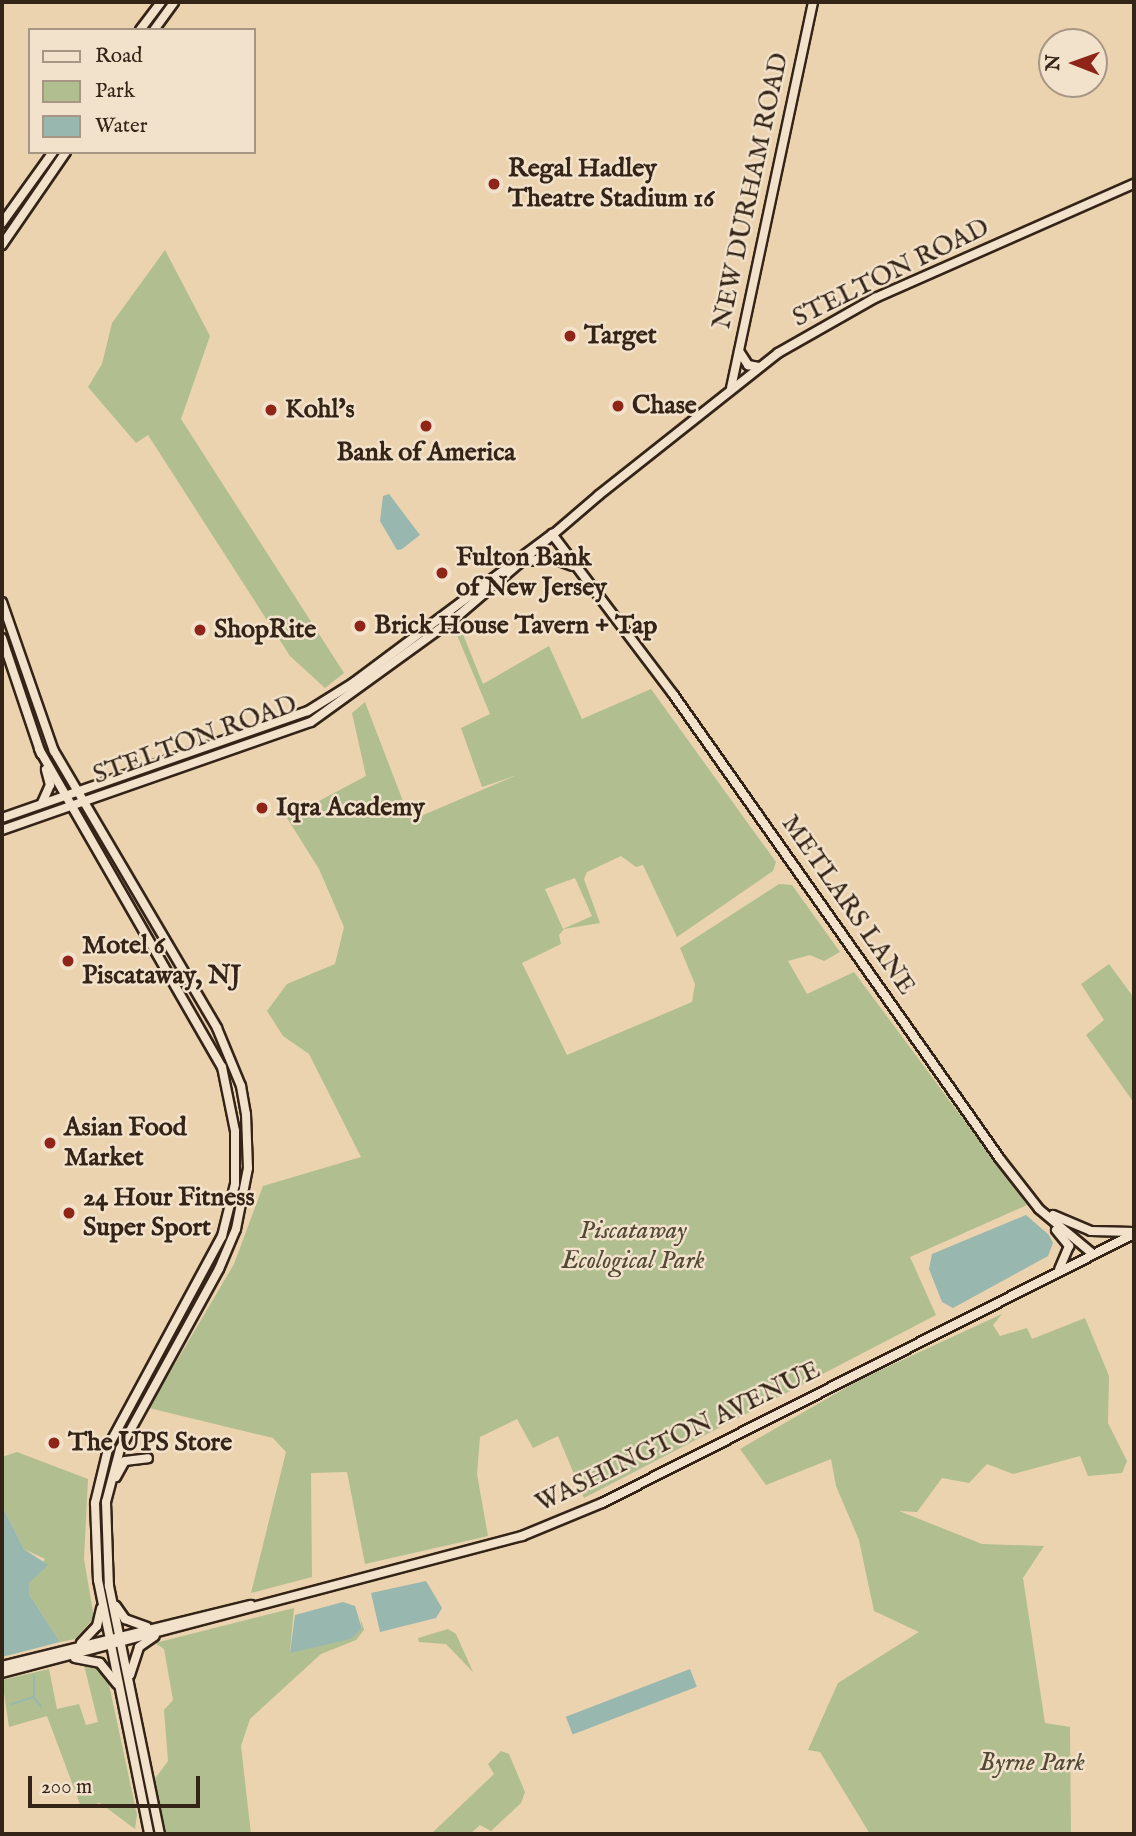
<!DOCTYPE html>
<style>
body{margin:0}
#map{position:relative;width:1136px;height:1836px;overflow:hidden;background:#ebd3af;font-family:"IM FELL English",serif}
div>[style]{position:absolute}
.green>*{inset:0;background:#b1be90}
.water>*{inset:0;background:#98b7ae;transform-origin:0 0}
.stream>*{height:2px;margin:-1px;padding:0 1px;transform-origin:1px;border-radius:1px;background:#98b7ae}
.roads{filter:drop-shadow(2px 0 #342417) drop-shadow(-2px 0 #342417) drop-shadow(0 2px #342417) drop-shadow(0 -2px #342417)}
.secondary>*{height:8px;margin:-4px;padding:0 4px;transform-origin:4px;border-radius:4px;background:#f2e2cb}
.dots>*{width:19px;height:19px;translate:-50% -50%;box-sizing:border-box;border:4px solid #f2e2cb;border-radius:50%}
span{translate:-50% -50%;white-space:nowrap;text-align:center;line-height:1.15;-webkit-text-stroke:5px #f2e2cb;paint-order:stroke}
.poi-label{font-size:26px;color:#342417;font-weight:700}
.left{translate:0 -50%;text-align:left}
.street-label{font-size:26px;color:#342417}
.park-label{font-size:26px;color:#534a35;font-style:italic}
.frame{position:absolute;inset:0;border:4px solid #342417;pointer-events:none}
.legend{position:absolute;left:28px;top:28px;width:228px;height:126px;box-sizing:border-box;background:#f2e2cb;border:2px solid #a69683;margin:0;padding:9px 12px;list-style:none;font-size:21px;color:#342417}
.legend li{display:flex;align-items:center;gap:14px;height:35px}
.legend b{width:35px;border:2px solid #a69683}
.north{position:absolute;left:1038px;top:28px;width:70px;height:70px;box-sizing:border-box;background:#f2e2cb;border:2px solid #a69683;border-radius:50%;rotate:271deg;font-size:19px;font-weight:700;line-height:28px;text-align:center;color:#342417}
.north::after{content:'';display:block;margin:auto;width:24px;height:32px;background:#8f2418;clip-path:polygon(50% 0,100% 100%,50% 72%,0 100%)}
.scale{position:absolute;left:28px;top:1776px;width:172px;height:32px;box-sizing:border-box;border:4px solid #342417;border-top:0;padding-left:9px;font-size:21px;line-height:24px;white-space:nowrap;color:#342417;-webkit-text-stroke:5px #f2e2cb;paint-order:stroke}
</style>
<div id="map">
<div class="green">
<div style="clip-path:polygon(165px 250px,210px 336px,181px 419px,344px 673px,325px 688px,290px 656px,148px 435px,136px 443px,88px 387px,102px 364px,112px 323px)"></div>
<div style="clip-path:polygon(evenodd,458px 622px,483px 684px,549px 646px,582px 719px,651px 689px,776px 862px,773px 871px,677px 937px,643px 865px,636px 867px,621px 856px,587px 872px,584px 879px,600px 923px,564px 929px,559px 935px,561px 944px,522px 963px,567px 1055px,692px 1002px,695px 984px,680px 948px,779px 884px,792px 885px,840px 952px,824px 961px,810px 955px,788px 961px,807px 994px,854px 972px,1027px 1205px,910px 1257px,936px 1315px,584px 1498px,558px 1436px,533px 1448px,517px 1419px,480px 1437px,477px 1474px,488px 1536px,365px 1564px,347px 1472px,311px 1473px,312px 1577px,251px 1593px,286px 1452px,273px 1438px,149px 1408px,234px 1264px,263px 1186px,361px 1157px,309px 1054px,283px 1036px,267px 1011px,287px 984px,335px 964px,344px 927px,319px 869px,287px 818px,366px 776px,352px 713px,365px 702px,406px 809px,421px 816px,517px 775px,482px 787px,461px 728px,490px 714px,454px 628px,458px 622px,575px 878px,592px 916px,563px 929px,545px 889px,575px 878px)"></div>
<div style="clip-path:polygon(1109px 964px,1134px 998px,1134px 1103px,1086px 1035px,1104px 1020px,1081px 984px)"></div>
<div style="clip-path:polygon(1002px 1314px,993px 1325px,1000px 1336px,1027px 1328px,1032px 1339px,1085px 1318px,1109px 1376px,1108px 1423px,1127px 1461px,1122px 1473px,1088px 1476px,1080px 1456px,1013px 1474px,987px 1464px,969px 1483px,942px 1478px,917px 1512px,899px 1511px,982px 1544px,1044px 1546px,1023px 1578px,1045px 1723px,1070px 1727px,1071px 1834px,870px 1834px,820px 1752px,808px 1750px,838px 1683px,919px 1632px,874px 1611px,859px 1540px,836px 1486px,831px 1459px,766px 1485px,740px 1449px,859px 1380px)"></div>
<div style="clip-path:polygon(17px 1452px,88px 1479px,84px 1559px,94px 1618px,75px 1639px,60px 1642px,29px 1594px,29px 1583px,45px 1559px,24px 1549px,2px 1506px,2px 1457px)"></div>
<div style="clip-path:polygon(294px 1608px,290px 1652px,351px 1639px,362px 1629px,360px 1617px,364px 1630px,356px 1640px,321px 1654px,250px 1719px,241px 1746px,251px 1834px,165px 1834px,154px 1780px,168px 1761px,164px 1710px,173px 1700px,164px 1649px,155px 1643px)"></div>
<div style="clip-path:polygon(448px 1629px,456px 1634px,473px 1672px,446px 1644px,419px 1642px,418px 1638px)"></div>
<div style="clip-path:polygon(83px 1661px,96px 1666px,108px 1680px,137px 1815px,135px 1829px,100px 1803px,81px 1807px,47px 1716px,9px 1727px,2px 1680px,49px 1669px,57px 1709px,79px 1704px,86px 1725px,98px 1722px)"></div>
<div style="clip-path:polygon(501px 1751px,509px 1754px,525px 1792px,521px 1803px,491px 1831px,480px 1825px,470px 1834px,431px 1834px,494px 1774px,488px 1764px)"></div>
</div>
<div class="water">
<div style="clip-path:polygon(389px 494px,420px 535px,402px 549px,397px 550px,380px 521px,383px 496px)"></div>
<div style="clip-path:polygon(1026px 1215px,1049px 1235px,1053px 1243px,1048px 1256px,953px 1308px,942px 1302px,929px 1269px,932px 1254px)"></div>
<div style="clip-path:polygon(2px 1506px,24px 1549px,48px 1565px,29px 1583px,29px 1594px,60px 1642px,2px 1657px)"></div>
<div style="clip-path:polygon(426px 1581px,442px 1608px,436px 1618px,380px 1632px,371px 1593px)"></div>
<div style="clip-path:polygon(343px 1602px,355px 1606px,362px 1629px,351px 1639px,290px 1653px,295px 1615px)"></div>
<div style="left:690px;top:1669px;width:19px;height:133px;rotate:69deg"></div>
</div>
<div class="stream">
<div style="left:34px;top:1676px;width:22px;rotate:90deg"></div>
<div style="left:34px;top:1698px;width:11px;rotate:49deg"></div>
<div style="left:12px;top:1704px;width:22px;rotate:-18deg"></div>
</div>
<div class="roads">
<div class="secondary">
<div style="left:140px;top:30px;width:35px;rotate:-53deg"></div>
<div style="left:154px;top:30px;width:34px;rotate:-54deg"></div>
<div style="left:2px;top:223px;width:87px;rotate:-54.3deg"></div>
<div style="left:2px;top:245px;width:113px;rotate:-55.5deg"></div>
<div style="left:739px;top:351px;width:17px;rotate:57deg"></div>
<div style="left:748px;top:365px;width:11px;rotate:10deg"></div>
<div style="left:731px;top:388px;width:395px;rotate:-78deg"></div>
<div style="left:552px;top:534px;width:201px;rotate:52.9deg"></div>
<div style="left:673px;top:694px;width:568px;rotate:54.88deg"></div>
<div style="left:1000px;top:1159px;width:63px;rotate:52deg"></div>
<div style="left:1039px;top:1209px;width:70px;rotate:39.8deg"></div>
<div style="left:529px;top:561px;width:22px;rotate:-8deg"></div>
<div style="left:551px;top:558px;width:23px;rotate:20deg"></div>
<div style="left:2px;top:602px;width:158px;rotate:70.8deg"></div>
<div style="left:54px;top:751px;width:321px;rotate:59.5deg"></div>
<div style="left:217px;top:1028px;width:63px;rotate:67.5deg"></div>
<div style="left:241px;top:1086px;width:28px;rotate:80deg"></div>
<div style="left:246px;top:1114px;width:54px;rotate:87.9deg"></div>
<div style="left:248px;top:1168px;width:62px;rotate:101.1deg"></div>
<div style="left:236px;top:1229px;width:43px;rotate:113deg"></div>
<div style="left:219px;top:1269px;width:205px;rotate:118.8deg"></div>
<div style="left:120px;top:1449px;width:55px;rotate:104.8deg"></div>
<div style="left:106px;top:1502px;width:84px;rotate:88deg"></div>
<div style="left:109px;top:1586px;width:253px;rotate:78.4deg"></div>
<div style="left:2px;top:638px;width:122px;rotate:71.4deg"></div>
<div style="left:39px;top:749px;width:367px;rotate:60.1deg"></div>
<div style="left:222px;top:1067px;width:65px;rotate:78.5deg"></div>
<div style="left:235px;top:1131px;width:53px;rotate:90deg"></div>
<div style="left:235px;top:1184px;width:54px;rotate:104deg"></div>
<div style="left:222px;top:1236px;width:238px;rotate:118.4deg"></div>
<div style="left:109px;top:1445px;width:60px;rotate:103.6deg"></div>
<div style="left:95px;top:1503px;width:77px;rotate:87.8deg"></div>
<div style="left:98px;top:1580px;width:259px;rotate:78.6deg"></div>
<div style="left:42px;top:803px;width:20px;rotate:-66deg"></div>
<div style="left:50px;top:785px;width:16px;rotate:-105deg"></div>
<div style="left:2px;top:818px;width:324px;rotate:-19.3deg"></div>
<div style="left:308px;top:711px;width:53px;rotate:-31.9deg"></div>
<div style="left:353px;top:683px;width:249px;rotate:-36.8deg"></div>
<div style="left:2px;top:830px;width:327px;rotate:-19.3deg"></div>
<div style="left:311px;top:722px;width:183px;rotate:-35.9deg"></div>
<div style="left:459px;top:615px;width:184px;rotate:-40.6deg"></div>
<div style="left:599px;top:495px;width:228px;rotate:-38.4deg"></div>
<div style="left:778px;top:353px;width:112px;rotate:-29.6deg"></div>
<div style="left:875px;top:298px;width:283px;rotate:-23.8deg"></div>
<div style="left:1053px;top:1215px;width:41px;rotate:22.8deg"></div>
<div style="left:1091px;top:1231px;width:43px;rotate:1.3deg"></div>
<div style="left:1056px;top:1230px;width:21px;rotate:51deg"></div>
<div style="left:1069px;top:1246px;width:25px;rotate:113deg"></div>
<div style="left:116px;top:1477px;width:18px;rotate:-61deg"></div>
<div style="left:125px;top:1461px;width:23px;rotate:-7deg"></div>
<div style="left:116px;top:1606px;width:16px;rotate:55deg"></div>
<div style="left:125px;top:1619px;width:23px;rotate:20deg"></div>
<div style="left:81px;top:1643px;width:23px;rotate:-47deg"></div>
<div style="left:97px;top:1626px;width:18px;rotate:-77deg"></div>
<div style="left:75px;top:1658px;width:25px;rotate:11deg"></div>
<div style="left:100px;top:1663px;width:27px;rotate:51deg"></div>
<div style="left:2px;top:1666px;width:256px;rotate:-13.8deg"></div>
<div style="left:2px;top:1673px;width:538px;rotate:-14.76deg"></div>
<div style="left:522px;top:1536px;width:87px;rotate:-22.4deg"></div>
<div style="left:602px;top:1503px;width:596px;rotate:-26.82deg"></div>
<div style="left:130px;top:1675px;width:29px;rotate:-72deg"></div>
<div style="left:139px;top:1647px;width:19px;rotate:-35deg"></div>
</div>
</div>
<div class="dots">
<div style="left:494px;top:184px;background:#8f2418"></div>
<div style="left:570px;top:336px;background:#8f2418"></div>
<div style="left:618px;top:406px;background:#8f2418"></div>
<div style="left:271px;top:410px;background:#8f2418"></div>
<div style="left:426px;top:426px;background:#8f2418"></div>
<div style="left:442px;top:573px;background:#8f2418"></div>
<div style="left:360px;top:626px;background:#8f2418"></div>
<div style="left:200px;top:630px;background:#8f2418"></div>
<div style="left:262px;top:808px;background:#8f2418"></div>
<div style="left:68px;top:961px;background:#8f2418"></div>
<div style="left:50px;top:1143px;background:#8f2418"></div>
<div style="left:69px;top:1213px;background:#8f2418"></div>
<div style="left:54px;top:1443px;background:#8f2418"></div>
</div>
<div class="poi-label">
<span class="left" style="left:508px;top:184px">Regal Hadley<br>Theatre Stadium 16</span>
<span class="left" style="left:584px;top:336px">Target</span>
<span class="left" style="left:632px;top:406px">Chase</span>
<span class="left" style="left:285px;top:410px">Kohl's</span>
<span style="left:426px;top:453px">Bank of America</span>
<span class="left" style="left:456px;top:573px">Fulton Bank<br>of New Jersey</span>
<span class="left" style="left:374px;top:626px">Brick House Tavern + Tap</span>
<span class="left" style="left:214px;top:630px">ShopRite</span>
<span class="left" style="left:276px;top:808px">Iqra Academy</span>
<span class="left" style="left:82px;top:961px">Motel 6<br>Piscataway, NJ</span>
<span class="left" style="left:64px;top:1143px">Asian Food<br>Market</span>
<span class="left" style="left:83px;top:1213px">24 Hour Fitness<br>Super Sport</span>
<span class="left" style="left:68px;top:1443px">The UPS Store</span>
</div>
<div class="street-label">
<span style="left:751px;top:191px;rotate:-78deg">NEW DURHAM ROAD</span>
<span style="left:891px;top:273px;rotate:-26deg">STELTON ROAD</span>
<span style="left:195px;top:740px;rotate:-20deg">STELTON ROAD</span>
<span style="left:848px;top:905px;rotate:55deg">METLARS LANE</span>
<span style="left:678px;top:1437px;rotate:-26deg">WASHINGTON AVENUE</span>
</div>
<div class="park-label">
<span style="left:633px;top:1246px">Piscataway<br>Ecological Park</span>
<span style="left:1032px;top:1763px">Byrne Park</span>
</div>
<div class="frame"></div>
<ul class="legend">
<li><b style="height:9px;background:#f2e2cb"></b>Road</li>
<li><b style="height:19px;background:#b1be90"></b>Park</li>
<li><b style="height:19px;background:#98b7ae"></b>Water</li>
</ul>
<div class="north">N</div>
<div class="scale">200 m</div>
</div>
